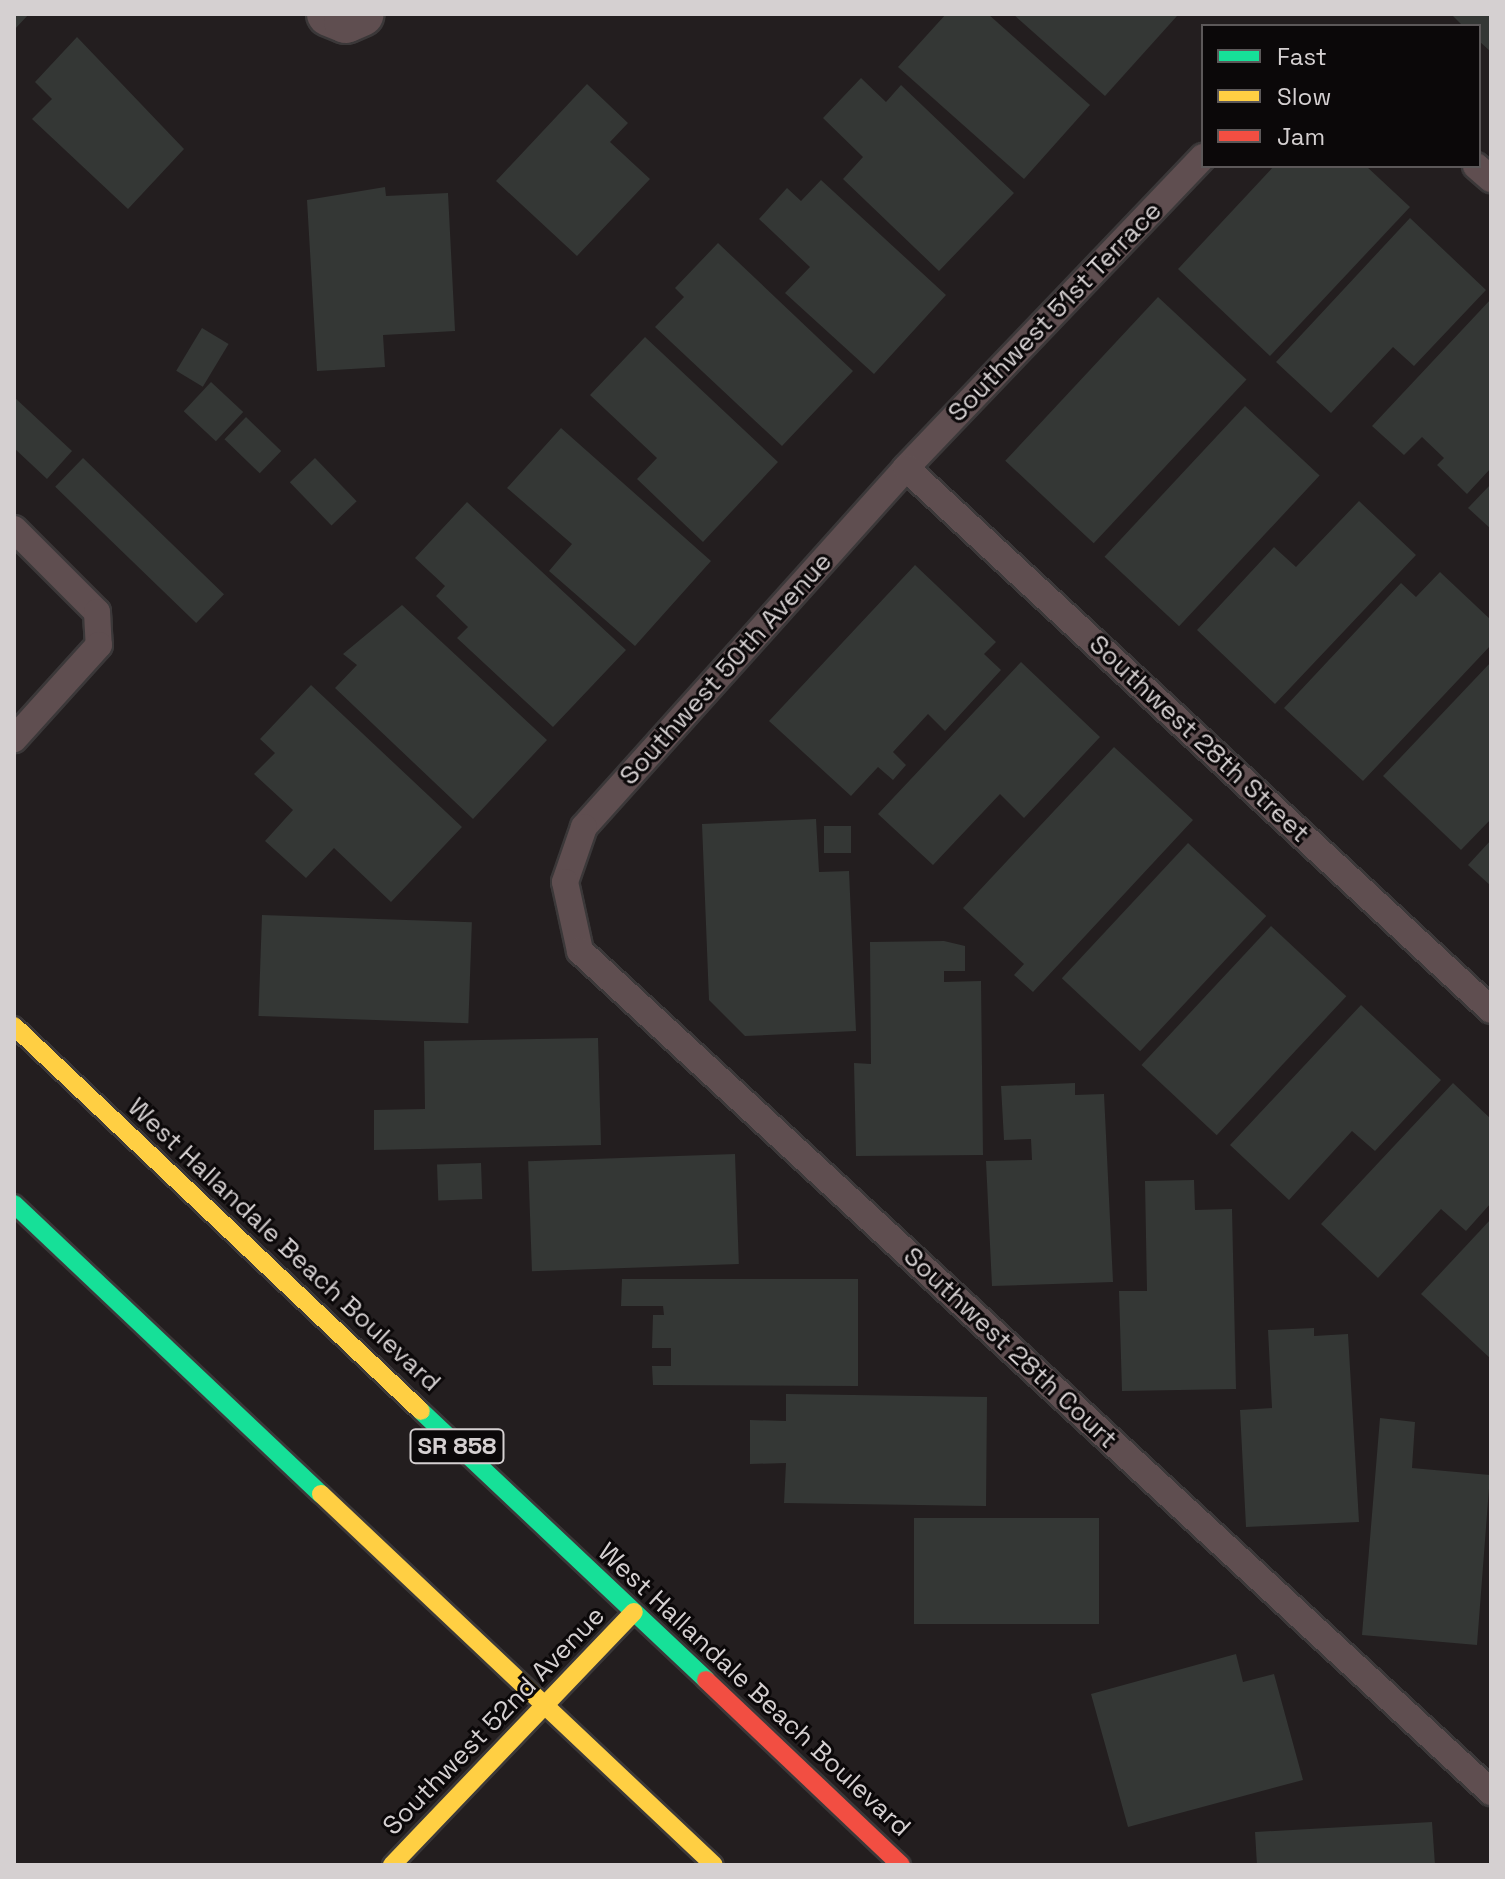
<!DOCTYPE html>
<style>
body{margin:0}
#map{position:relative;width:1505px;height:1879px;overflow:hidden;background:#231e1f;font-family:"Space Grotesk",sans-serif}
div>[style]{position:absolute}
.building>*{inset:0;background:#343735;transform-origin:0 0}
.roads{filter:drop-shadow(2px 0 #3b3839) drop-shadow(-2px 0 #3b3839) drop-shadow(0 2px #3b3839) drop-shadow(0 -2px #3b3839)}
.lane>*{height:26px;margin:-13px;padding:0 13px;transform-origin:13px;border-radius:13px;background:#5f4e50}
.street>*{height:44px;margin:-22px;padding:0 22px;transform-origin:22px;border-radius:22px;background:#5f4e50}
.fast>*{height:18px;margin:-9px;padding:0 9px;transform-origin:9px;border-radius:9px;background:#16e098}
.slow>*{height:18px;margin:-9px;padding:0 9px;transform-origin:9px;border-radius:9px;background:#ffcf43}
.jam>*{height:18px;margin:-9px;padding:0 9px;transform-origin:9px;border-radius:9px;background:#f24e42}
span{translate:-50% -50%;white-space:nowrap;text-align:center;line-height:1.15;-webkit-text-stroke:6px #0b0809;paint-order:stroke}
.shield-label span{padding:2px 6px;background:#0b0809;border:2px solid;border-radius:6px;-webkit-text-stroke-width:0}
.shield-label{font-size:24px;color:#d5d0d1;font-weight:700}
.street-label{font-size:26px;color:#d5d0d1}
.frame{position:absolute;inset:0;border:16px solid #d5d0d1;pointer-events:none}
.legend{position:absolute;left:1201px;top:24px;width:280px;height:144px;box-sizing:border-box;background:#0b0809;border:2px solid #5c5859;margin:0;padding:10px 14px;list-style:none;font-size:24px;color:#d5d0d1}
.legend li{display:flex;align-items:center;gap:16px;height:40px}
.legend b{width:40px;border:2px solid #5c5859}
</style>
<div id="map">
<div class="building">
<div style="clip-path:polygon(14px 14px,29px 14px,14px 30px)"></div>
<div style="clip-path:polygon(946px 14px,988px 14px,1090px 105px,1024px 179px,898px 67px)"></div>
<div style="clip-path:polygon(1013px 14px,1175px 14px,1177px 16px,1105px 96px)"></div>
<div style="clip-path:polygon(1451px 14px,1491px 14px,1491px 52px,1479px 41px,1479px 26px,1463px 26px)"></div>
<div style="clip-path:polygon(77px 37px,184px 149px,128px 209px,32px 119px,52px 99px,35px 82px)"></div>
<div style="clip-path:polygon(861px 78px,886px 102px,901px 85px,1014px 193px,939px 271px,843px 179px,863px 157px,823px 118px)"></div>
<div style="clip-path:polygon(587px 84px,628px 123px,610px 142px,650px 179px,577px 256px,496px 181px)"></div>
<div style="clip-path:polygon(1274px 166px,1366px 166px,1410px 207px,1270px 356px,1178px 269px)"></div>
<div style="clip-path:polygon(821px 180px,946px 295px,874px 374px,785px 293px,810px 267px,759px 219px,787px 188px,801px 201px)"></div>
<div style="clip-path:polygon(385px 187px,386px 196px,448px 193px,455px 331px,383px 335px,385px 367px,317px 371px,307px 200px)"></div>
<div style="clip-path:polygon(1410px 218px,1486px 290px,1414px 366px,1393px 347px,1331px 413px,1276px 362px)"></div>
<div style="clip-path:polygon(718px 243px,853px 371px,782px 446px,655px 327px,684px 297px,675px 288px)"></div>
<div style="left:1158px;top:297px;width:121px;height:224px;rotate:43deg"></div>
<div style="clip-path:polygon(1491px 299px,1491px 468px,1467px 494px,1437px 465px,1444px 458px,1422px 437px,1404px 455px,1372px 426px)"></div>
<div style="left:202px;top:328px;width:31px;height:50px;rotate:31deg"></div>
<div style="clip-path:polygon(645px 337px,778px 462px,703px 542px,637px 479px,657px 458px,590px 395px)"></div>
<div style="left:211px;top:382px;width:44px;height:40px;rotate:43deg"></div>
<div style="clip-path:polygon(14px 397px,72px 451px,47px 479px,14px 448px)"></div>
<div style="left:1245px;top:406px;width:102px;height:206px;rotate:43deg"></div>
<div style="left:246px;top:417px;width:49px;height:31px;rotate:44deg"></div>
<div style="clip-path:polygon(561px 428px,711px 561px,635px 646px,549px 571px,572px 544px,507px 488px)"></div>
<div style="left:83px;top:458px;width:196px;height:40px;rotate:44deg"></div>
<div style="left:315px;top:458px;width:60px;height:35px;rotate:46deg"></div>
<div style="clip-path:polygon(1491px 484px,1491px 529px,1468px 508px)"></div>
<div style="clip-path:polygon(1359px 501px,1416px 555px,1275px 704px,1197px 630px,1274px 547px,1296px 567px)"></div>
<div style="clip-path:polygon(467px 502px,626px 650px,553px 727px,457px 638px,468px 627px,436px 596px,445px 586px,415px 558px)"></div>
<div style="clip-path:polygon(915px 565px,996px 642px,984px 654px,1001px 670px,945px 731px,928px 714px,893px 752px,906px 765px,893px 780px,878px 767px,851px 796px,769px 721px)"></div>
<div style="clip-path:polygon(1440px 572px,1491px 620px,1491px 645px,1363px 781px,1284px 708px,1401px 583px,1416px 597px)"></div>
<div style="clip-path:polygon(402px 605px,547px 740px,473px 819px,335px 688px,357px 665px,343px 654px)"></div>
<div style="clip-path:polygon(1021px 662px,1100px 737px,1024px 818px,1000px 794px,933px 865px,878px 814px)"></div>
<div style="clip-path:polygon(1491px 662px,1491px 819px,1461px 850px,1383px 776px)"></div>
<div style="clip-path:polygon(311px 685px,462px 827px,391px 902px,334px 848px,306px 878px,265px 841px,293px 810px,254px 774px,275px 753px,260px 739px)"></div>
<div style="clip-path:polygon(1114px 747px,1193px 820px,1033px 992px,1014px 975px,1024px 964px,963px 908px)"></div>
<div style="clip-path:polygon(816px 819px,819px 872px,849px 871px,856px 1031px,745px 1036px,709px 1000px,702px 824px)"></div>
<div style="left:824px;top:826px;width:27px;height:27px"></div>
<div style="clip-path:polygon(1491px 840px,1491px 886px,1468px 865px)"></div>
<div style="left:1188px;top:843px;width:107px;height:185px;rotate:43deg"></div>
<div style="left:262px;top:915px;width:210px;height:101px;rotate:2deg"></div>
<div style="left:1271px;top:926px;width:103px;height:190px;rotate:43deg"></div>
<div style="clip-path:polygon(944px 941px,965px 946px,965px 971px,944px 971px,944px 982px,981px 981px,983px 1155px,856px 1156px,854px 1063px,871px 1064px,870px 942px)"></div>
<div style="clip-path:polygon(1361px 1005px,1441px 1080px,1375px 1151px,1352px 1131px,1289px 1200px,1230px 1145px)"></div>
<div style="clip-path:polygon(598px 1038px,601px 1145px,374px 1150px,374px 1110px,425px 1109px,424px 1041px)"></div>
<div style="clip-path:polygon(1075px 1083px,1075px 1095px,1104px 1094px,1113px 1282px,992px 1286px,986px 1161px,1032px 1160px,1031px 1139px,1004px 1140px,1001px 1086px)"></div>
<div style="clip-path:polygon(1453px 1083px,1491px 1119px,1491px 1203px,1466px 1231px,1441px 1209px,1378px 1278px,1321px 1224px)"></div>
<div style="left:735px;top:1154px;width:110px;height:207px;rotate:88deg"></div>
<div style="left:481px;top:1163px;width:36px;height:44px;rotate:88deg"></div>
<div style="clip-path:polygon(1194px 1180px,1195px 1210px,1232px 1209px,1236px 1389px,1122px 1391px,1119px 1291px,1147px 1291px,1145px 1181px)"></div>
<div style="clip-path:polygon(1491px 1219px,1491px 1359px,1421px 1294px)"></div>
<div style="clip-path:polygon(622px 1279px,858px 1279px,858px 1386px,653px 1385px,652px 1366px,671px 1366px,671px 1348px,652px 1348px,653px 1315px,664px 1315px,663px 1306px,621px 1306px)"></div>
<div style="clip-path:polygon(1314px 1328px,1314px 1336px,1348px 1334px,1359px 1522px,1246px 1527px,1240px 1410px,1272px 1408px,1268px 1330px)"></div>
<div style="clip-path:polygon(786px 1394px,987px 1397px,986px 1506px,784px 1503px,786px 1463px,750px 1464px,750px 1420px,786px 1421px)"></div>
<div style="clip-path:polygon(1380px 1418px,1415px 1422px,1412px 1468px,1490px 1475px,1477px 1645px,1362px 1635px)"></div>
<div style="left:914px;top:1518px;width:185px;height:106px"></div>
<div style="clip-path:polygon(1236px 1654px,1243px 1682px,1274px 1674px,1303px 1780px,1128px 1827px,1091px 1694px)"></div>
<div style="clip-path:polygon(1432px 1822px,1435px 1865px,1257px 1865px,1255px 1832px)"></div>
</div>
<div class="roads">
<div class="lane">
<div style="left:1203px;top:157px;width:430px;rotate:133.7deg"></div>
<div style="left:906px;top:468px;width:482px;rotate:131.9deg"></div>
<div style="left:584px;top:827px;width:58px;rotate:109.1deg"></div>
<div style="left:565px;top:882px;width:71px;rotate:77.7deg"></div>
<div style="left:580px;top:951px;width:1240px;rotate:42.71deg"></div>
<div style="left:1476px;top:166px;width:20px;rotate:41deg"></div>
<div style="left:906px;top:468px;width:797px;rotate:42.81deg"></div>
<div style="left:14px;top:529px;width:117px;rotate:45deg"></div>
<div style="left:97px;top:612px;width:33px;rotate:87deg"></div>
<div style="left:99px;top:645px;width:127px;rotate:132.1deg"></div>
</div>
<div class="street">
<div style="left:329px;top:14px;width:18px;rotate:22deg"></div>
<div style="left:346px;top:21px;width:17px;rotate:-24deg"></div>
</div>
<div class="fast">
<div style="left:14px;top:1204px;width:422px;rotate:43.4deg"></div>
<div style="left:421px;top:1411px;width:392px;rotate:43.3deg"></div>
</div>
<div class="slow">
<div style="left:14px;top:1026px;width:560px;rotate:43.41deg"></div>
<div style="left:321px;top:1494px;width:540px;rotate:43.35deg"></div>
<div style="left:392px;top:1865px;width:350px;rotate:-46.3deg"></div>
</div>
<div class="jam">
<div style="left:706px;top:1680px;width:269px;rotate:43.5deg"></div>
</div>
</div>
<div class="shield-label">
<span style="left:457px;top:1446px">SR 858</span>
</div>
<div class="street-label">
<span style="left:1055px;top:312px;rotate:-46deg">Southwest 51st Terrace</span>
<span style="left:726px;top:669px;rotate:-48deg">Southwest 50th Avenue</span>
<span style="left:1199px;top:739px;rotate:43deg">Southwest 28th Street</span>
<span style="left:284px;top:1245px;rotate:43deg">West Hallandale Beach Boulevard</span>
<span style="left:1010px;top:1348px;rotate:43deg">Southwest 28th Court</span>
<span style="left:754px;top:1690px;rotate:43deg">West Hallandale Beach Boulevard</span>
<span style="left:494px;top:1721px;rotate:-46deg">Southwest 52nd Avenue</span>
</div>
<div class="frame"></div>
<ul class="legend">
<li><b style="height:10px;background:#16e098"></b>Fast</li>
<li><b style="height:10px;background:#ffcf43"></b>Slow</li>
<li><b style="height:10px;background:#f24e42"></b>Jam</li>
</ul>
</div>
